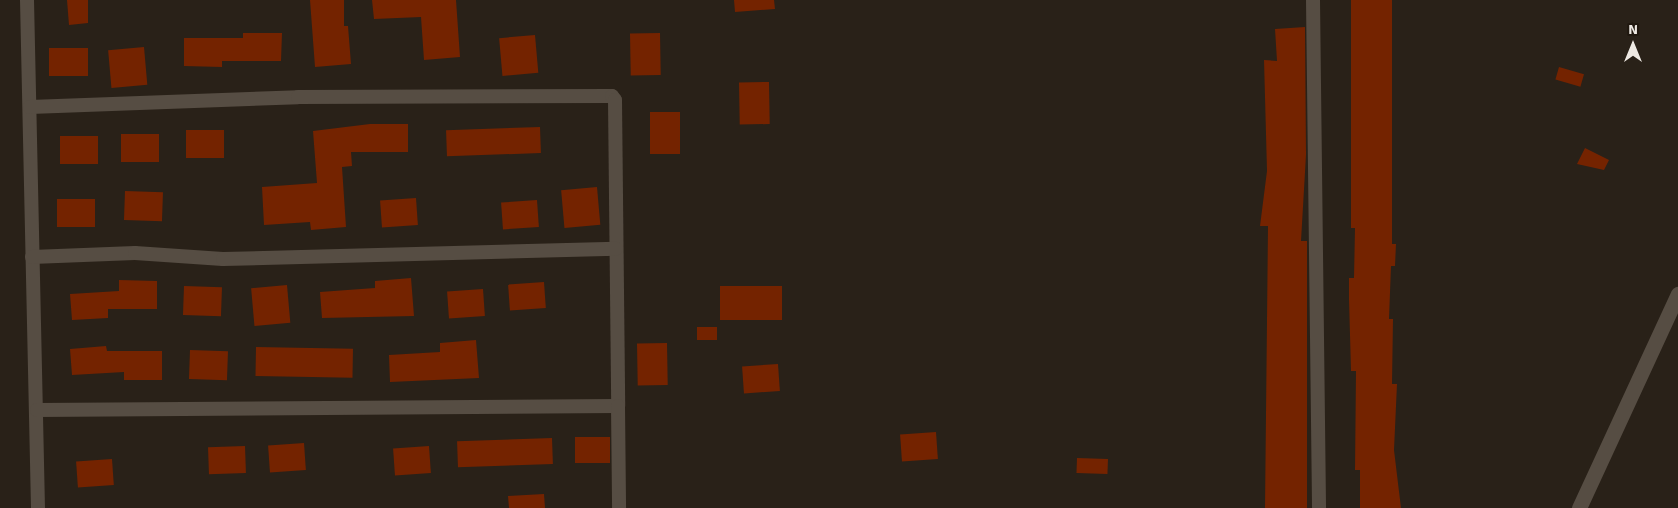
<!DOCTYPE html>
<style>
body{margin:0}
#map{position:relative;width:1678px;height:508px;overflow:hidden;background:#292118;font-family:Signika,sans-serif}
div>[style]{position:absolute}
.building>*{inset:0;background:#742300;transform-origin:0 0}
.minor>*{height:14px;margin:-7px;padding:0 7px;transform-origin:7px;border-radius:7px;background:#564d43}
.tertiary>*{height:15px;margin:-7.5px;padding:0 7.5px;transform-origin:7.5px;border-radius:7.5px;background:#564d43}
span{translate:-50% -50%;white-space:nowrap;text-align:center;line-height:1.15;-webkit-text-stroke:4px #20180f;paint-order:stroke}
.north{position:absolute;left:1608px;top:20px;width:50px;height:50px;-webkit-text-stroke:4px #20180f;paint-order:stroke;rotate:0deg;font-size:14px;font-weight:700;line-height:20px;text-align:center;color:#eee9e3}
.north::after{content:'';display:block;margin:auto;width:18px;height:22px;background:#eee9e3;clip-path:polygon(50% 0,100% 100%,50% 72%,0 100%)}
</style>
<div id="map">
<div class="building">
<div style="clip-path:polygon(67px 0,88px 0,88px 23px,69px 25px)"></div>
<div style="clip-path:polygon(310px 0,344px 0,344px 26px,348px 26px,351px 64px,315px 67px)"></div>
<div style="clip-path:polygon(372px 0,456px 0,460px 57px,424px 60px,421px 17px,374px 19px)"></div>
<div style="clip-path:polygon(734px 0,774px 0,775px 9px,735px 12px)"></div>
<div style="clip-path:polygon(1351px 0,1392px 0,1392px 244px,1396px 244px,1395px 266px,1391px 266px,1389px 319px,1393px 319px,1392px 384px,1397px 384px,1394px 450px,1401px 508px,1360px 508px,1360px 470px,1355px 470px,1356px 371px,1351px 371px,1349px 299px,1349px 278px,1354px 278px,1355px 228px,1351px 228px)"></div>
<div style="clip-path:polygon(1305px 27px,1306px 155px,1301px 241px,1307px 241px,1307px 508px,1265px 508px,1268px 226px,1260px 226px,1267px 171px,1264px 60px,1277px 61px,1275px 29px)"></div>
<div style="clip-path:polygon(243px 33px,282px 33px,281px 61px,222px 61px,222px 67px,184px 66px,184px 38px,243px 38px)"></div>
<div style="left:660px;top:33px;width:42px;height:30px;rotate:89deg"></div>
<div style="left:535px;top:35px;width:38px;height:36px;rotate:85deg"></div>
<div style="left:144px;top:47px;width:38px;height:36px;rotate:85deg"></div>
<div style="left:49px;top:48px;width:39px;height:28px"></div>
<div style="left:1559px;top:67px;width:26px;height:13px;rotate:16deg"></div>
<div style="left:769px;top:82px;width:42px;height:30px;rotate:89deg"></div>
<div style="left:650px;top:112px;width:30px;height:42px"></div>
<div style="clip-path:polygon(370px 124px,408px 124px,408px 152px,351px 152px,352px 166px,342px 167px,346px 227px,311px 230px,310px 222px,264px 225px,262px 187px,317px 183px,313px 131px)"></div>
<div style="left:540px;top:127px;width:26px;height:94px;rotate:88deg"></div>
<div style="left:186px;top:130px;width:38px;height:28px"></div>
<div style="left:121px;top:134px;width:38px;height:28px"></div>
<div style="left:60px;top:136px;width:38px;height:28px"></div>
<div style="clip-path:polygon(1585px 148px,1609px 160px,1604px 170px,1577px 164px)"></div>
<div style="left:597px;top:187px;width:38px;height:36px;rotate:85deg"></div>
<div style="left:125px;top:191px;width:38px;height:29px;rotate:2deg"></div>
<div style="left:416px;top:198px;width:27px;height:36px;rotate:86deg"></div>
<div style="left:57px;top:199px;width:38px;height:28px"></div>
<div style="left:537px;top:200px;width:27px;height:36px;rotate:86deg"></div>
<div style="clip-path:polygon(411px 278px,414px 316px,322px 318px,320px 292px,375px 288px,375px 281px)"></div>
<div style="clip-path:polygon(119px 280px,157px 281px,157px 309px,108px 309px,108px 318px,72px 320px,70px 294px,119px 291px)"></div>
<div style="left:544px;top:282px;width:26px;height:36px;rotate:86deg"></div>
<div style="left:287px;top:285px;width:38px;height:36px;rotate:85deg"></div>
<div style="left:184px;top:286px;width:38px;height:29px;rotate:2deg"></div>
<div style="left:720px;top:286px;width:62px;height:34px"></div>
<div style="left:483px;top:289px;width:27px;height:36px;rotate:86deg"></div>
<div style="left:697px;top:327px;width:20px;height:13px"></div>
<div style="clip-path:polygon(476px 340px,479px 378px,390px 382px,389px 355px,440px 352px,440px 343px)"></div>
<div style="left:667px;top:343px;width:42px;height:30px;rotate:89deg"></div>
<div style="clip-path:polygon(106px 346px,107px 351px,162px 351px,162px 380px,124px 380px,124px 372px,72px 375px,70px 349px)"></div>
<div style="left:256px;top:347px;width:97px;height:29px;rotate:1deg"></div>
<div style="left:190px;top:350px;width:38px;height:29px;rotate:2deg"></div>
<div style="left:778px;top:364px;width:27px;height:36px;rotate:86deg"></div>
<div style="left:936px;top:432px;width:27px;height:36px;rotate:86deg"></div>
<div style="left:610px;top:437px;width:26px;height:35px;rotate:90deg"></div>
<div style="left:552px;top:438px;width:26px;height:95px;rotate:88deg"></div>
<div style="left:304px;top:443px;width:27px;height:36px;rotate:86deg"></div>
<div style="left:245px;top:446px;width:27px;height:37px;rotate:88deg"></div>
<div style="left:429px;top:446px;width:27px;height:36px;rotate:86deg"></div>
<div style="left:1077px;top:458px;width:31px;height:15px;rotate:2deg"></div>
<div style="left:112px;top:459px;width:26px;height:36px;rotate:86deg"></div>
<div style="clip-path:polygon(544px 494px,545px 508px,509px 508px,508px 496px)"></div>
</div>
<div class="minor">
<div style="left:27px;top:0;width:508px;rotate:88.76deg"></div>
<div style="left:1313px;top:0;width:508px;rotate:89.32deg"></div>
<div style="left:30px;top:107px;width:268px;rotate:-2.1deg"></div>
<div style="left:298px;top:97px;width:314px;rotate:-0.2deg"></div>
<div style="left:612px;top:96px;width:5px;rotate:53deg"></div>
<div style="left:615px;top:100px;width:306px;rotate:89.4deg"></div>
<div style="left:32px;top:257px;width:103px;rotate:-2.2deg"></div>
<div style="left:135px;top:253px;width:88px;rotate:3.9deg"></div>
<div style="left:223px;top:259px;width:393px;rotate:-1.5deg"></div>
<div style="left:37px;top:410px;width:581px;rotate:-0.39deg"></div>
<div style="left:618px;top:406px;width:102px;rotate:89.4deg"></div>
</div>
<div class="tertiary">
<div style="left:1579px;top:508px;width:236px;rotate:-65.2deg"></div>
</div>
<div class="north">N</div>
</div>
